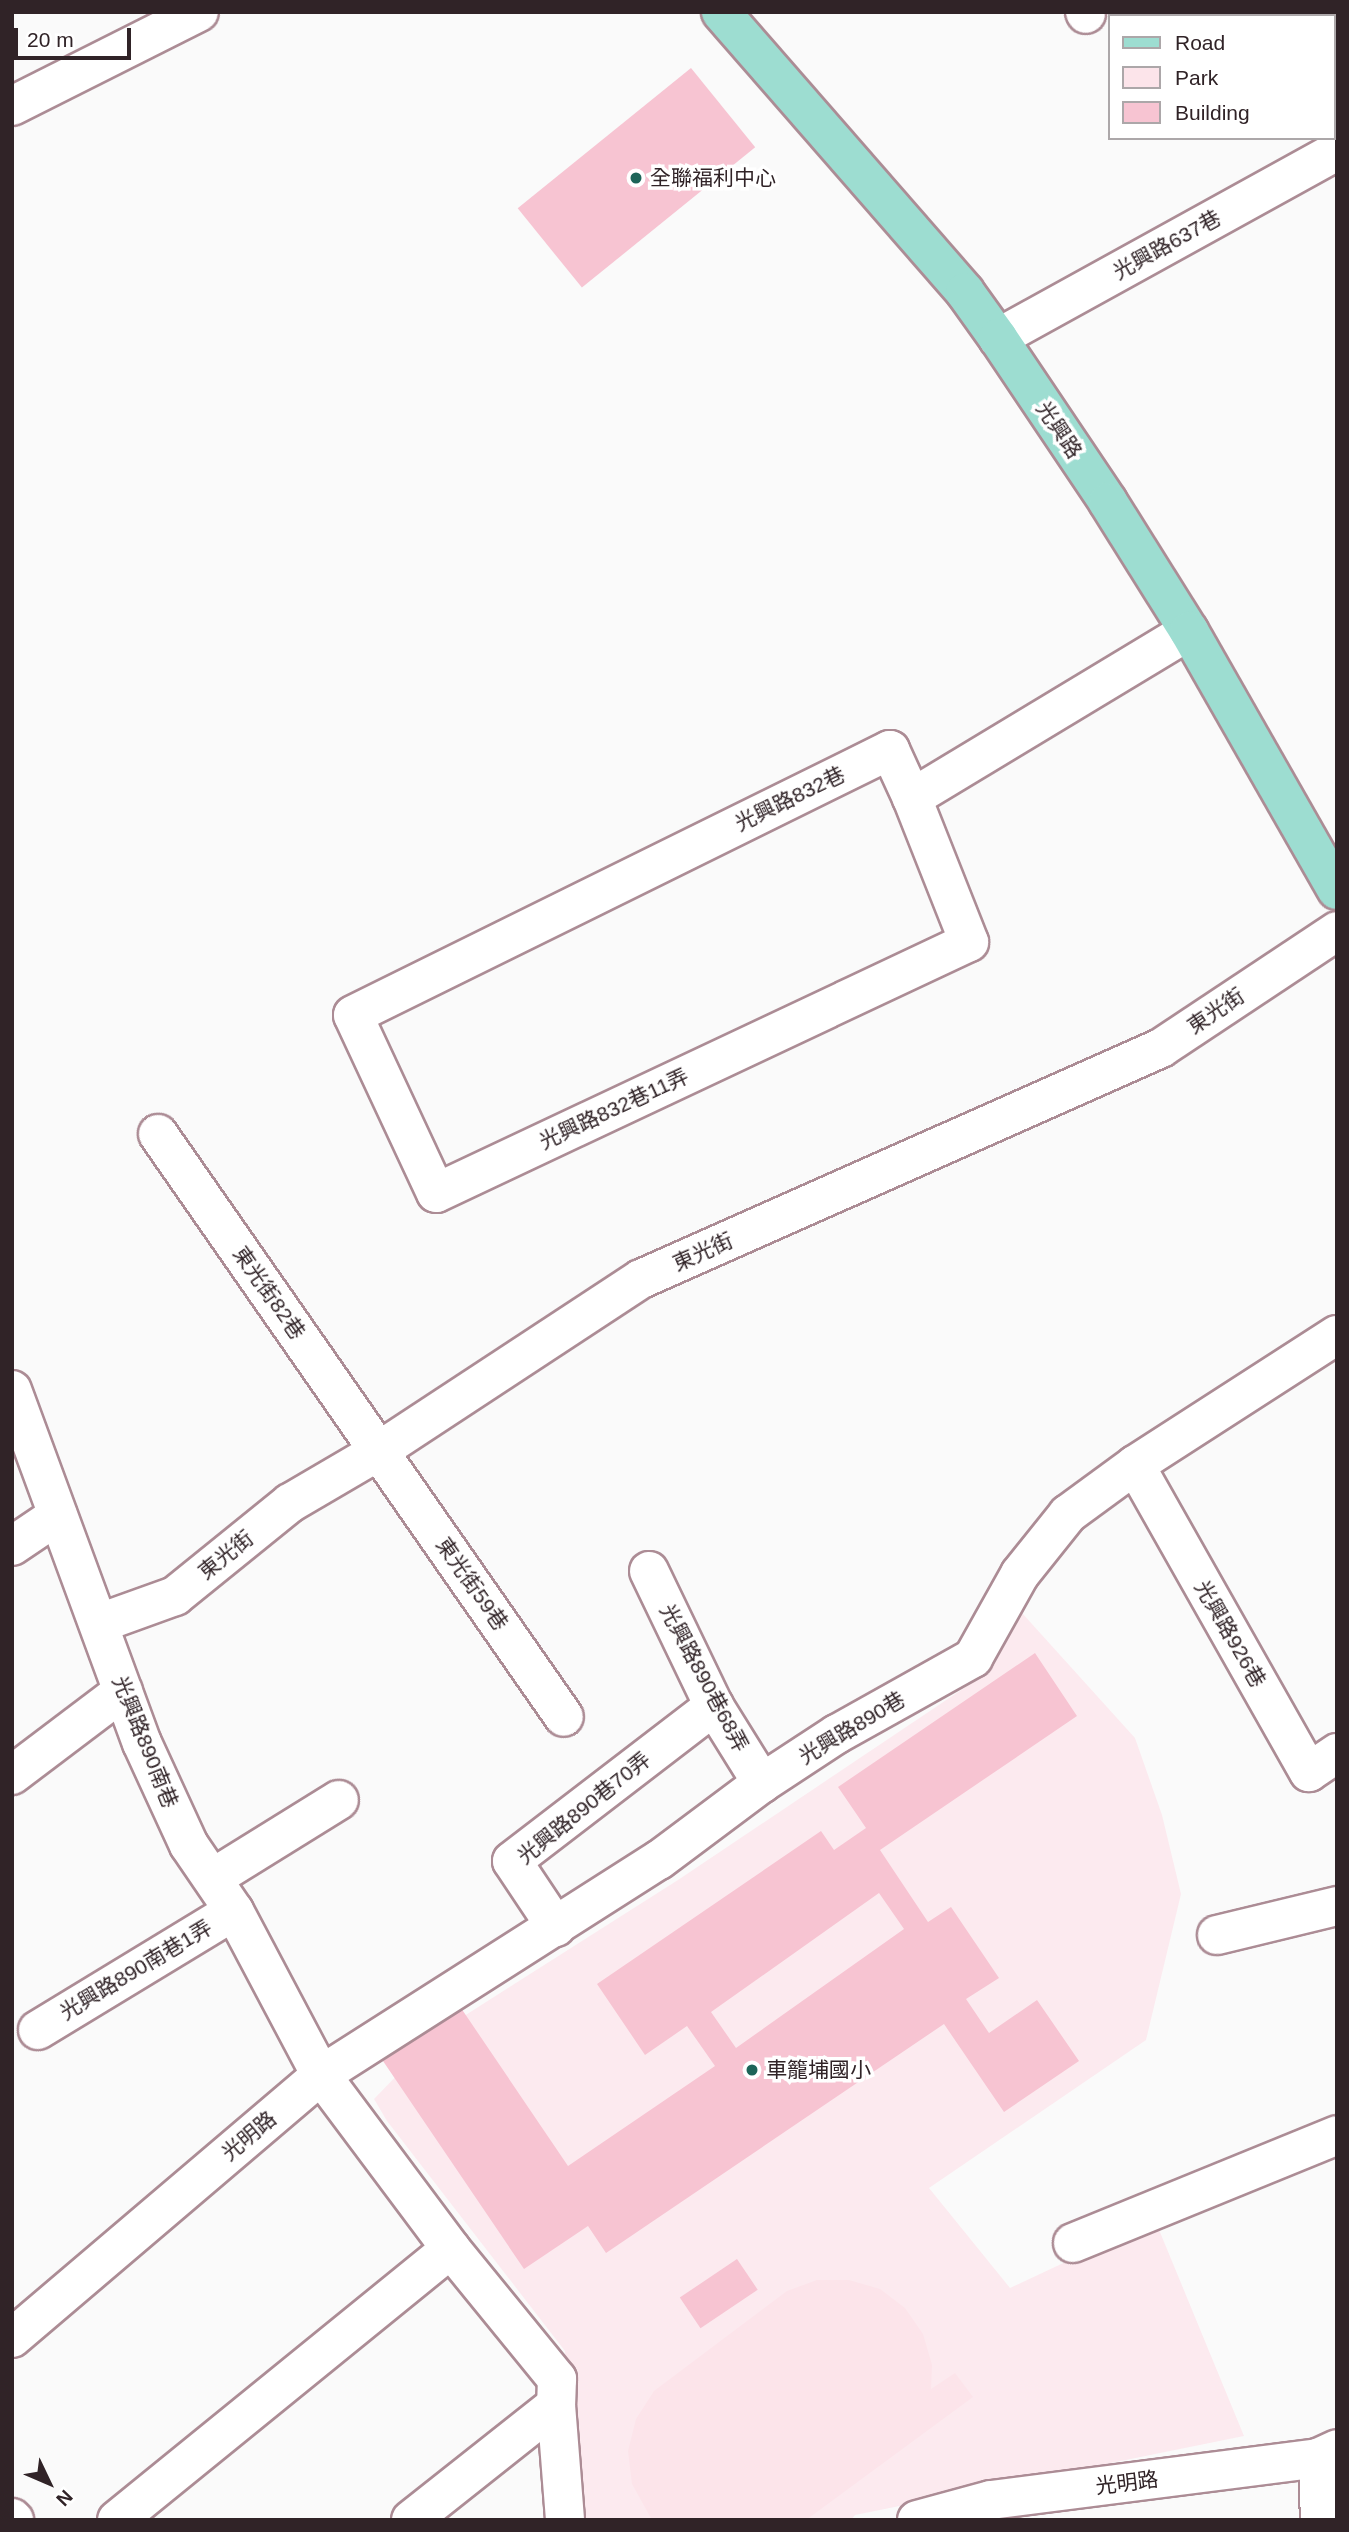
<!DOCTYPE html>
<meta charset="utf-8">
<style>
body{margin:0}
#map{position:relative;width:1349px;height:2532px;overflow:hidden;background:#fafafa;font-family:Arial,"Noto Sans TC",sans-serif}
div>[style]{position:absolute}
.built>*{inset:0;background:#fceaef}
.green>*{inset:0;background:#fce4ea}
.building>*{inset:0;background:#f7c4d2;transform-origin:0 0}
.roads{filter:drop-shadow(2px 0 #ac8c95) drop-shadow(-2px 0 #ac8c95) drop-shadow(0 2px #ac8c95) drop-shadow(0 -2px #ac8c95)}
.minor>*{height:38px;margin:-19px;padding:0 19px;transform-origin:19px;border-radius:19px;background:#fff}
.major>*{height:38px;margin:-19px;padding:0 19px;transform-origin:19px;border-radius:19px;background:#9dddd1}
.dots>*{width:19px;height:19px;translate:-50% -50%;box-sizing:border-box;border:4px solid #fff;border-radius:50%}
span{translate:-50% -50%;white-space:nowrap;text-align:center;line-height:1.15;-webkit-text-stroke:7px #fff;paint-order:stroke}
.poi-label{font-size:21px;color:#302327}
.left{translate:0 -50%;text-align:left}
.street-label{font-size:21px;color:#302327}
.frame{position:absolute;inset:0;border:14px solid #302327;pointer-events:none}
.legend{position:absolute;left:1108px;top:14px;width:228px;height:126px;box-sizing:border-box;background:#fff;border:2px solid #aca7a9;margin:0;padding:9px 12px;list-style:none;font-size:21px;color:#302327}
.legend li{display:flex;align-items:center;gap:14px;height:35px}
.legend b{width:35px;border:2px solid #aca7a9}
.north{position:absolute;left:14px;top:2448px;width:70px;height:70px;-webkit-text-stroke:5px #fff;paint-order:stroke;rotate:134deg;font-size:19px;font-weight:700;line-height:28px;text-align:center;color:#302327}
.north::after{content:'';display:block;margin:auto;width:24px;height:32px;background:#302327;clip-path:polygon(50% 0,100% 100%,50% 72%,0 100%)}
.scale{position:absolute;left:14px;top:28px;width:117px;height:32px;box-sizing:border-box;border:4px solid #302327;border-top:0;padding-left:9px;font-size:21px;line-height:24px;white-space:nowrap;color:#302327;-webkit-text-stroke:5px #fff;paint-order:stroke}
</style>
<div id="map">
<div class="built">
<div style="clip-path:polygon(1022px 1613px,1135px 1738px,1162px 1815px,1181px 1894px,1146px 2040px,929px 2188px,1010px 2288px,1155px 2220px,1244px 2436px,855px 2515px,851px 2520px,575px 2520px,565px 2351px,387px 2121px,374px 2099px,439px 2032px,678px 1880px,991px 1670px)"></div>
</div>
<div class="green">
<div style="clip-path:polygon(817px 2280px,849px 2280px,880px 2289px,905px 2308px,923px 2334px,932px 2365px,931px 2389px,955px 2373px,973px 2397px,806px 2520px,652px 2520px,632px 2484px,628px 2451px,636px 2419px,654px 2391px,787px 2291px)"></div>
</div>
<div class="building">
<div style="left:691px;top:68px;width:102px;height:223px;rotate:51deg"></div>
<div style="clip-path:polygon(evenodd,1035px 1653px,1077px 1716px,880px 1850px,928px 1922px,951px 1907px,999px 1978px,966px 1999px,989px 2033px,1037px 2000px,1079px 2061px,1004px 2112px,944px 2024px,606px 2253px,588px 2226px,524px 2269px,383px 2061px,461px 2008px,568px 2166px,715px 2066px,687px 2026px,645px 2055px,597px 1984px,821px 1831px,834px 1850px,866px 1828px,838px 1787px,1035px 1653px,879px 1893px,904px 1929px,736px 2048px,711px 2012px,879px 1893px)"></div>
<div style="left:737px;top:2259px;width:37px;height:69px;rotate:56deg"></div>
</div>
<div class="roads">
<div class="minor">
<div style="left:1085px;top:12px;width:2px;rotate:63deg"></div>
<div style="left:12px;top:106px;width:209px;rotate:-26.7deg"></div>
<div style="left:998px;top:338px;width:387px;rotate:-28.9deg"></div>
<div style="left:912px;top:798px;width:155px;rotate:68.4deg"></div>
<div style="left:969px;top:942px;width:589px;rotate:154.78deg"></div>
<div style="left:436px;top:1193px;width:196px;rotate:-115deg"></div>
<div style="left:353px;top:1015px;width:599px;rotate:-26.27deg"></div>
<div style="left:890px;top:750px;width:53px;rotate:65.4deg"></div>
<div style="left:912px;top:798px;width:323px;rotate:-31.1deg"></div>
<div style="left:158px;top:1134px;width:710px;rotate:55.15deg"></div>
<div style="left:12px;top:1390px;width:376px;rotate:69.8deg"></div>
<div style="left:142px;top:1743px;width:112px;rotate:65.3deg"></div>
<div style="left:189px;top:1845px;width:80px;rotate:55.7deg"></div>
<div style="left:234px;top:1911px;width:186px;rotate:62.1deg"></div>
<div style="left:321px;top:2075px;width:401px;rotate:-32.5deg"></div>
<div style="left:659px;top:1860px;width:129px;rotate:-36.8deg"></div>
<div style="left:762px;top:1783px;width:90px;rotate:-33.2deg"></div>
<div style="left:837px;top:1734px;width:156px;rotate:-29.2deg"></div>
<div style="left:973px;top:1658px;width:96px;rotate:-60.8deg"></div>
<div style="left:1020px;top:1574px;width:77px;rotate:-51.3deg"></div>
<div style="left:1068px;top:1514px;width:83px;rotate:-36.2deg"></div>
<div style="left:1135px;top:1465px;width:240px;rotate:-32.8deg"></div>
<div style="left:1135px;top:1465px;width:353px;rotate:60.5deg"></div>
<div style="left:1309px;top:1772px;width:34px;rotate:-34deg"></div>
<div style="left:12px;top:1546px;width:55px;rotate:-34deg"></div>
<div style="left:649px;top:1571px;width:150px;rotate:64.3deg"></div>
<div style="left:714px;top:1706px;width:91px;rotate:58.1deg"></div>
<div style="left:100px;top:1623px;width:80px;rotate:-19.8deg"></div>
<div style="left:175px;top:1596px;width:148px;rotate:-39deg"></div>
<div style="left:290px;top:1503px;width:103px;rotate:-30.3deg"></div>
<div style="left:379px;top:1451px;width:313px;rotate:-33.3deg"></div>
<div style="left:641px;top:1279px;width:569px;rotate:-23.95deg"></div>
<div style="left:1161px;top:1048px;width:211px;rotate:-33.6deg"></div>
<div style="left:12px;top:1775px;width:139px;rotate:-37.1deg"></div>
<div style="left:213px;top:1878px;width:148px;rotate:-31.8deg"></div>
<div style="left:556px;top:1927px;width:79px;rotate:-123.7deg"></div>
<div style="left:512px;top:1861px;width:255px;rotate:-37.5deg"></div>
<div style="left:1217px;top:1935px;width:123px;rotate:-13.6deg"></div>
<div style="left:38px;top:2030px;width:229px;rotate:-31.3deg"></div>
<div style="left:1073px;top:2243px;width:285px;rotate:-22.2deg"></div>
<div style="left:12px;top:2338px;width:406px;rotate:-40.4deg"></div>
<div style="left:321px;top:2075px;width:217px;rotate:53.2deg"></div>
<div style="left:451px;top:2249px;width:168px;rotate:50.8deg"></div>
<div style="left:557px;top:2379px;width:26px;rotate:92deg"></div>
<div style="left:556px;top:2405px;width:115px;rotate:85.5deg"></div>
<div style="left:1318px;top:2458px;width:62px;rotate:88.2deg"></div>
<div style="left:12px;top:2518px;width:3px;rotate:45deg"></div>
<div style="left:117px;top:2520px;width:430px;rotate:-39.1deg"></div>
<div style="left:411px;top:2520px;width:185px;rotate:-38.4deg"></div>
<div style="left:917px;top:2520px;width:77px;rotate:-15.1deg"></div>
<div style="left:991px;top:2500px;width:330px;rotate:-7.3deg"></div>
<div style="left:1318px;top:2458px;width:21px;rotate:-25deg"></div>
</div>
<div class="major">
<div style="left:721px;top:12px;width:371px;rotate:48.9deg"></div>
<div style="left:965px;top:292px;width:57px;rotate:54.3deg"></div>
<div style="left:998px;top:338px;width:197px;rotate:56.1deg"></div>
<div style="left:1108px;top:502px;width:152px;rotate:57.9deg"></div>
<div style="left:1189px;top:631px;width:298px;rotate:60.3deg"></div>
</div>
</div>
<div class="dots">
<div style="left:636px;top:178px;background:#1d6458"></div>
<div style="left:752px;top:2070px;background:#1d6458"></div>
</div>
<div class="poi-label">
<span class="left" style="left:650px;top:178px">全聯福利中心</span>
<span class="left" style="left:766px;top:2070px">車籠埔國小</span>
</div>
<div class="street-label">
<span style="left:1167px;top:245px;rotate:-29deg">光興路637巷</span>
<span style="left:1059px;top:430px;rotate:56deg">光興路</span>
<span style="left:790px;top:799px;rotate:-26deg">光興路832巷</span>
<span style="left:1216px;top:1011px;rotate:-34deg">東光街</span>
<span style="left:614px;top:1109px;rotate:-25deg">光興路832巷11弄</span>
<span style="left:703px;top:1252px;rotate:-24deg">東光街</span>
<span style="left:269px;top:1293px;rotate:55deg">東光街82巷</span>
<span style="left:226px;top:1555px;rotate:-39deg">東光街</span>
<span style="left:472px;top:1584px;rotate:55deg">東光街59巷</span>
<span style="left:1230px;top:1634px;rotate:60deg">光興路926巷</span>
<span style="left:704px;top:1678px;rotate:62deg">光興路890巷68弄</span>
<span style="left:852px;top:1728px;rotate:-31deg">光興路890巷</span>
<span style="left:145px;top:1742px;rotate:68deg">光興路890南巷</span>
<span style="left:584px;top:1808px;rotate:-39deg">光興路890巷70弄</span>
<span style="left:136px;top:1970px;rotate:-31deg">光興路890南巷1弄</span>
<span style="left:249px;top:2136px;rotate:-40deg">光明路</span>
<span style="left:1127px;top:2483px;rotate:-7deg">光明路</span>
</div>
<div class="frame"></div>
<ul class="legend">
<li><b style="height:9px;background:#9dddd1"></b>Road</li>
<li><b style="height:19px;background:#fce4ea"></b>Park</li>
<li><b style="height:19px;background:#f7c4d2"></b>Building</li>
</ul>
<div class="north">N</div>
<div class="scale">20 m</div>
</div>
